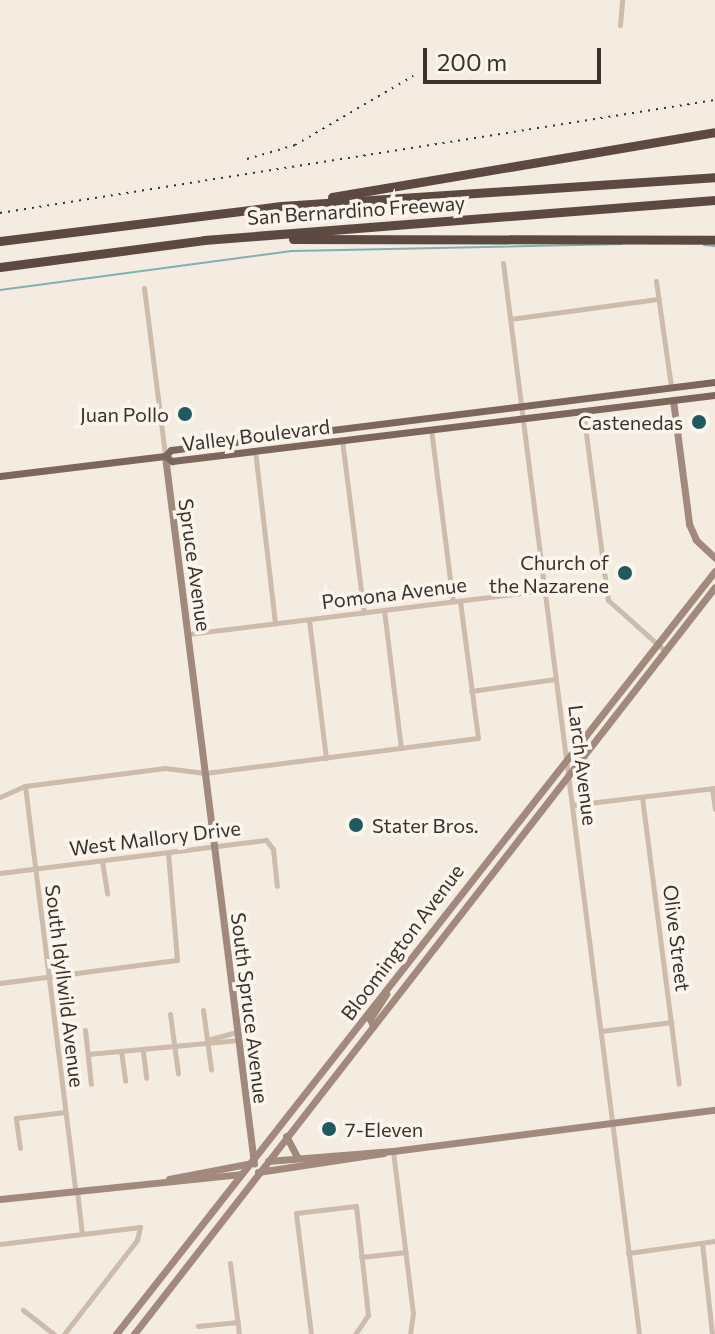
<!DOCTYPE html>
<style>
body{margin:0}
#map{position:relative;width:715px;height:1334px;overflow:hidden;background:#f4ebe1;font-family:Commissioner,sans-serif}
div>[style]{position:absolute}
.stream>*{height:2px;margin:-1px;padding:0 1px;transform-origin:1px;border-radius:1px;background:#7fb0b2}
.street>*{height:5px;margin:-2.5px;padding:0 2.5px;transform-origin:2.5px;border-radius:2.5px;background:#cdbbac}
.secondary>*{height:7px;margin:-3.5px;padding:0 3.5px;transform-origin:3.5px;border-radius:3.5px;background:#a18a7d}
.primary>*{height:7px;margin:-3.5px;padding:0 3.5px;transform-origin:3.5px;border-radius:3.5px;background:#7d675c}
.highway>*{height:9px;margin:-4.5px;padding:0 4.5px;transform-origin:4.5px;border-radius:4.5px;background:#5c4a42}
.rail>*{height:2px;margin-top:-1px;transform-origin:0;background:repeating-linear-gradient(90deg,#3b302b 0 2px,transparent 0 8px)}
.dots>*{width:22px;height:22px;translate:-50% -50%;box-sizing:border-box;border:4px solid #fbf5ee;border-radius:50%}
span{translate:-50% -50%;white-space:nowrap;text-align:center;line-height:1.15;-webkit-text-stroke:7px #fbf5ee;paint-order:stroke}
.street-label{font-size:20px;color:#3b302b}
.poi-label{font-size:20px;color:#3b302b}
.right{translate:-100% -50%;text-align:right}
.left{translate:0 -50%;text-align:left}
.scale{position:absolute;left:423px;top:48px;width:178px;height:36px;box-sizing:border-box;border:4px solid #3b302b;border-top:0;padding-left:10px;font-size:24px;line-height:28px;white-space:nowrap;color:#3b302b;-webkit-text-stroke:6px #fbf5ee;paint-order:stroke}
</style>
<div id="map">
<div class="stream">
<div style="left:704px;top:245px;width:11px;rotate:5deg"></div>
<div style="left:0;top:290px;width:296px;rotate:-7.6deg"></div>
<div style="left:293px;top:251px;width:329px;rotate:-1.2deg"></div>
</div>
<div class="street">
<div style="left:620px;top:25px;width:25px;rotate:-85deg"></div>
<div style="left:503px;top:263px;width:1080px;rotate:82.76deg"></div>
<div style="left:656px;top:281px;width:107px;rotate:81.9deg"></div>
<div style="left:144px;top:288px;width:168px;rotate:82.8deg"></div>
<div style="left:510px;top:319px;width:149px;rotate:-7.7deg"></div>
<div style="left:583px;top:411px;width:191px;rotate:82.5deg"></div>
<div style="left:608px;top:600px;width:76px;rotate:41.8deg"></div>
<div style="left:431px;top:429px;width:174px;rotate:82.8deg"></div>
<div style="left:342px;top:440px;width:174px;rotate:82.8deg"></div>
<div style="left:255px;top:450px;width:175px;rotate:83.4deg"></div>
<div style="left:384px;top:610px;width:139px;rotate:83deg"></div>
<div style="left:309px;top:620px;width:139px;rotate:83deg"></div>
<div style="left:188px;top:634px;width:419px;rotate:-7deg"></div>
<div style="left:471px;top:691px;width:85px;rotate:-8.1deg"></div>
<div style="left:25px;top:786px;width:407px;rotate:82.9deg"></div>
<div style="left:712px;top:788px;width:21px;rotate:82deg"></div>
<div style="left:0;top:797px;width:27px;rotate:-24deg"></div>
<div style="left:25px;top:786px;width:141px;rotate:-7.3deg"></div>
<div style="left:165px;top:768px;width:40px;rotate:7.1deg"></div>
<div style="left:205px;top:773px;width:275px;rotate:-7.3deg"></div>
<div style="left:478px;top:738px;width:138px;rotate:-97.5deg"></div>
<div style="left:642px;top:797px;width:289px;rotate:82.7deg"></div>
<div style="left:572px;top:805px;width:144px;rotate:-6.8deg"></div>
<div style="left:102px;top:861px;width:33px;rotate:81deg"></div>
<div style="left:0;top:873px;width:268px;rotate:-7.1deg"></div>
<div style="left:266px;top:840px;width:11px;rotate:52deg"></div>
<div style="left:273px;top:849px;width:37px;rotate:84deg"></div>
<div style="left:0;top:983px;width:178px;rotate:-7.4deg"></div>
<div style="left:177px;top:960px;width:107px;rotate:-94.8deg"></div>
<div style="left:203px;top:1010px;width:60px;rotate:82.3deg"></div>
<div style="left:170px;top:1014px;width:60px;rotate:82.3deg"></div>
<div style="left:85px;top:1030px;width:54px;rotate:83.7deg"></div>
<div style="left:601px;top:1031px;width:71px;rotate:-7.3deg"></div>
<div style="left:207px;top:1040px;width:31px;rotate:-15deg"></div>
<div style="left:121px;top:1051px;width:30px;rotate:82deg"></div>
<div style="left:143px;top:1052px;width:26px;rotate:83deg"></div>
<div style="left:88px;top:1054px;width:151px;rotate:-5.3deg"></div>
<div style="left:20px;top:1148px;width:30px;rotate:-98deg"></div>
<div style="left:16px;top:1118px;width:49px;rotate:-7deg"></div>
<div style="left:393px;top:1151px;width:163px;rotate:83deg"></div>
<div style="left:413px;top:1313px;width:21px;rotate:98deg"></div>
<div style="left:77px;top:1191px;width:43px;rotate:83.4deg"></div>
<div style="left:702px;top:1243px;width:92px;rotate:83.7deg"></div>
<div style="left:0;top:1244px;width:141px;rotate:-6.9deg"></div>
<div style="left:140px;top:1227px;width:13px;rotate:103deg"></div>
<div style="left:137px;top:1240px;width:119px;rotate:127.8deg"></div>
<div style="left:628px;top:1253px;width:88px;rotate:-7.9deg"></div>
<div style="left:361px;top:1257px;width:45px;rotate:-6.3deg"></div>
<div style="left:230px;top:1263px;width:72px;rotate:82.8deg"></div>
<div style="left:23px;top:1310px;width:39px;rotate:38deg"></div>
<div style="left:198px;top:1326px;width:40px;rotate:-5.7deg"></div>
<div style="left:311px;top:1334px;width:122px;rotate:-97.1deg"></div>
<div style="left:296px;top:1213px;width:60px;rotate:-6.7deg"></div>
<div style="left:356px;top:1206px;width:110px;rotate:83.7deg"></div>
<div style="left:368px;top:1315px;width:23px;rotate:124deg"></div>
</div>
<div class="secondary">
<div style="left:673px;top:400px;width:125px;rotate:82.6deg"></div>
<div style="left:689px;top:524px;width:17px;rotate:66deg"></div>
<div style="left:696px;top:540px;width:26px;rotate:43deg"></div>
<div style="left:165px;top:456px;width:713px;rotate:82.83deg"></div>
<div style="left:373px;top:1026px;width:8px;rotate:-113deg"></div>
<div style="left:370px;top:1019px;width:30px;rotate:-57deg"></div>
<div style="left:286px;top:1136px;width:24px;rotate:62deg"></div>
<div style="left:268px;top:1161px;width:125px;rotate:-4.6deg"></div>
<div style="left:393px;top:1151px;width:325px;rotate:-7.3deg"></div>
<div style="left:258px;top:1172px;width:127px;rotate:-8.6deg"></div>
<div style="left:169px;top:1179px;width:85px;rotate:-10.9deg"></div>
<div style="left:0;top:1199px;width:242px;rotate:-5.9deg"></div>
<div style="left:116px;top:1334px;width:970px;rotate:-51.87deg"></div>
<div style="left:134px;top:1334px;width:946px;rotate:-52.13deg"></div>
</div>
<div class="primary">
<div style="left:165px;top:456px;width:8px;rotate:-45deg"></div>
<div style="left:171px;top:450px;width:548px;rotate:-7.13deg"></div>
<div style="left:0;top:476px;width:166px;rotate:-6.9deg"></div>
<div style="left:165px;top:456px;width:9px;rotate:36deg"></div>
<div style="left:172px;top:461px;width:547px;rotate:-6.93deg"></div>
</div>
<div class="highway">
<div style="left:332px;top:197px;width:388px;rotate:-9.6deg"></div>
<div style="left:293px;top:239px;width:422px;rotate:0.1deg"></div>
<div style="left:0;top:241px;width:283px;rotate:-7.1deg"></div>
<div style="left:281px;top:206px;width:435px;rotate:-3.8deg"></div>
<div style="left:0;top:267px;width:206px;rotate:-7.5deg"></div>
<div style="left:204px;top:240px;width:513px;rotate:-4.48deg"></div>
</div>
<div class="rail">
<div style="left:247px;top:159px;width:50px;rotate:-16.3deg"></div>
<div style="left:295px;top:145px;width:137px;rotate:-30.3deg"></div>
<div style="left:0;top:213px;width:724px;rotate:-8.98deg"></div>
</div>
<div class="dots">
<div style="left:185px;top:414px;background:#1f5a5e"></div>
<div style="left:699px;top:422px;background:#1f5a5e"></div>
<div style="left:625px;top:573px;background:#1f5a5e"></div>
<div style="left:356px;top:825px;background:#1f5a5e"></div>
<div style="left:329px;top:1129px;background:#1f5a5e"></div>
</div>
<div class="street-label">
<span style="left:356px;top:210px;rotate:-4deg">San Bernardino Freeway</span>
<span style="left:256px;top:435px;rotate:-7deg">Valley Boulevard</span>
<span style="left:195px;top:565px;rotate:82deg">Spruce Avenue</span>
<span style="left:394px;top:593px;rotate:-7deg">Pomona Avenue</span>
<span style="left:583px;top:765px;rotate:83deg">Larch Avenue</span>
<span style="left:155px;top:838px;rotate:-7deg">West Mallory Drive</span>
<span style="left:677px;top:938px;rotate:83deg">Olive Street</span>
<span style="left:402px;top:942px;rotate:-53deg">Bloomington Avenue</span>
<span style="left:65px;top:986px;rotate:83deg">South Idyllwild Avenue</span>
<span style="left:250px;top:1008px;rotate:83deg">South Spruce Avenue</span>
</div>
<div class="poi-label">
<span class="right" style="left:169px;top:414px">Juan Pollo</span>
<span class="right" style="left:683px;top:422px">Castenedas</span>
<span class="right" style="left:609px;top:574px">Church of<br>the Nazarene</span>
<span class="left" style="left:372px;top:825px">Stater Bros.</span>
<span class="left" style="left:345px;top:1129px">7-Eleven</span>
</div>
<div class="scale">200 m</div>
</div>
